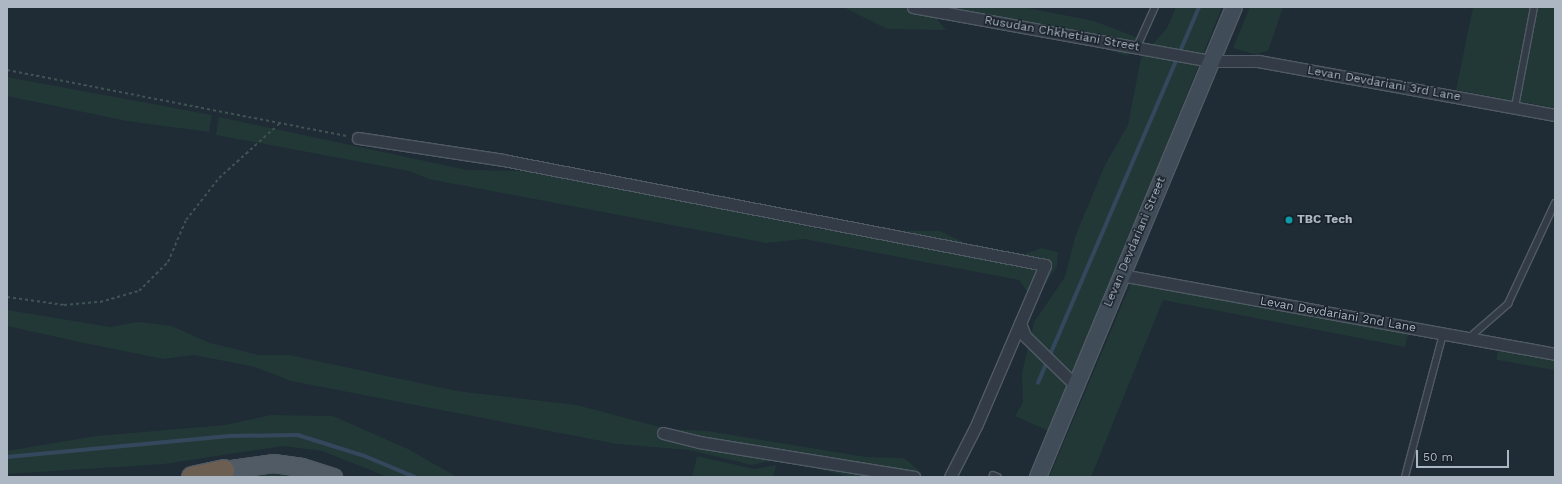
<!DOCTYPE html>
<style>
body{margin:0}
#map{position:relative;width:1562px;height:484px;overflow:hidden;background:#1f2b35;font-family:"Work Sans",sans-serif}
div>[style]{position:absolute}
.green>*{inset:0;background:#223837;transform-origin:0 0}
.stream>*{height:3.5px;margin:-1.75px;padding:0 1.75px;transform-origin:1.75px;border-radius:1.75px;background:#33485d}
.path>*{height:2px;margin-top:-1px;transform-origin:0;background:repeating-linear-gradient(90deg,#3f5353 0 3px,transparent 0 6px)}
.roads{filter:drop-shadow(1px 0 #505a64) drop-shadow(-1px 0 #505a64) drop-shadow(0 1px #505a64) drop-shadow(0 -1px #505a64)}
.lane>*{height:5.5px;margin:-2.75px;padding:0 2.75px;transform-origin:2.75px;border-radius:2.75px;background:#333c46}
.street>*{height:11px;margin:-5.5px;padding:0 5.5px;transform-origin:5.5px;border-radius:5.5px;background:#333c46}
.secondary>*{height:16px;margin:-8px;padding:0 8px;transform-origin:8px;border-radius:8px;background:#414c59}
.primary>*{height:17px;margin:-8.5px;padding:0 8.5px;transform-origin:8.5px;border-radius:8.5px;background:#505b66}
.highway>*{height:20px;margin:-10px;padding:0 10px;transform-origin:10px;border-radius:10px;background:#6c5e50}
.dots>*{width:11px;height:11px;translate:-50% -50%;box-sizing:border-box;border:2px solid #18212a;border-radius:50%}
span{translate:-50% -50%;white-space:nowrap;text-align:center;line-height:1.15;-webkit-text-stroke:3px #18212a;paint-order:stroke}
.street-label{font-size:12px;color:#acb7c3}
.poi-label{font-size:12px;color:#acb7c3;font-weight:700}
.left{translate:0 -50%;text-align:left}
.frame{position:absolute;inset:0;border:8px solid #acb7c3;pointer-events:none}
.scale{position:absolute;left:1416px;top:450px;width:93px;height:18px;box-sizing:border-box;border:2px solid #acb7c3;border-top:0;padding-left:5px;font-size:12px;line-height:14px;white-space:nowrap;color:#acb7c3;-webkit-text-stroke:3px #18212a;paint-order:stroke}
</style>
<div id="map">
<div class="green">
<div style="clip-path:polygon(843px 7px,1023px 7px,1094px 21px,1141px 39px,1127px 56px,1069px 38px,935px 16px,946px 30px,887px 29px)"></div>
<div style="clip-path:polygon(1176px 7px,1222px 7px,1051px 432px,1015px 416px,1023px 402px,1022px 373px,1034px 322px,1065px 277px,1075px 237px,1105px 165px,1128px 125px,1141px 58px,1167px 28px)"></div>
<div style="clip-path:polygon(1250px 7px,1283px 7px,1268px 51px,1253px 54px,1233px 48px)"></div>
<div style="clip-path:polygon(1473px 7px,1555px 7px,1555px 108px,1456px 90px)"></div>
<div style="clip-path:polygon(7px 77px,212px 115px,209px 132px,127px 121px,7px 96px)"></div>
<div style="clip-path:polygon(219px 117px,467px 170px,523px 171px,666px 194px,823px 230px,940px 231px,967px 244px,1006px 252px,1025px 254px,1041px 248px,1058px 252px,1057px 266px,1034px 302px,1019px 280px,804px 239px,766px 243px,429px 179px,409px 171px,216px 135px)"></div>
<div style="clip-path:polygon(1132px 281px,1409px 331px,1405px 347px,1163px 300px,1091px 477px,1049px 477px)"></div>
<div style="clip-path:polygon(7px 310px,110px 327px,138px 322px,172px 326px,210px 343px,259px 355px,289px 355px,457px 391px,577px 405px,667px 429px,708px 431px,866px 457px,904px 458px,923px 474px,850px 477px,779px 459px,752px 465px,689px 450px,617px 444px,291px 381px,255px 367px,194px 355px,163px 359px,84px 343px,7px 326px)"></div>
<div style="left:1498px;top:351px;width:58px;height:9px;rotate:10deg"></div>
<div style="clip-path:polygon(271px 415px,333px 416px,408px 449px,457px 477px,388px 477px,322px 451px,283px 446px,164px 464px,7px 474px,7px 451px,96px 436px,225px 425px)"></div>
<div style="clip-path:polygon(697px 456px,754px 469px,776px 465px,773px 477px,692px 477px)"></div>
<div style="clip-path:polygon(266px 473px,300px 476px,302px 477px,247px 477px)"></div>
</div>
<div class="stream">
<div style="left:1038px;top:383px;width:409px;rotate:-66.8deg"></div>
<div style="left:7px;top:457px;width:223px;rotate:-5.4deg"></div>
<div style="left:229px;top:436px;width:69px;rotate:-0.8deg"></div>
<div style="left:298px;top:435px;width:70px;rotate:17.4deg"></div>
<div style="left:365px;top:456px;width:54px;rotate:22.8deg"></div>
</div>
<div class="path">
<div style="left:7px;top:70px;width:346px;rotate:11deg"></div>
<div style="left:7px;top:297px;width:58px;rotate:8deg"></div>
<div style="left:64px;top:305px;width:36px;rotate:-5deg"></div>
<div style="left:100px;top:302px;width:41px;rotate:-15.8deg"></div>
<div style="left:139px;top:291px;width:41px;rotate:-45deg"></div>
<div style="left:168px;top:262px;width:46px;rotate:-66.8deg"></div>
<div style="left:186px;top:220px;width:53px;rotate:-51.8deg"></div>
<div style="left:219px;top:178px;width:82px;rotate:-42deg"></div>
</div>
<div class="roads">
<div class="lane">
<div style="left:1137px;top:47px;width:44px;rotate:-65.8deg"></div>
<div style="left:1515px;top:107px;width:102px;rotate:-79.2deg"></div>
<div style="left:1469px;top:338px;width:52px;rotate:-41.1deg"></div>
<div style="left:1508px;top:304px;width:111px;rotate:-65deg"></div>
<div style="left:993px;top:475px;width:5px;rotate:22deg"></div>
<div style="left:1405px;top:477px;width:148px;rotate:-75.1deg"></div>
</div>
<div class="street">
<div style="left:913px;top:7px;width:303px;rotate:10.3deg"></div>
<div style="left:1211px;top:61px;width:47px"></div>
<div style="left:1258px;top:61px;width:302px;rotate:10.3deg"></div>
<div style="left:358px;top:138px;width:147px;rotate:8.6deg"></div>
<div style="left:503px;top:160px;width:552px;rotate:10.96deg"></div>
<div style="left:1045px;top:265px;width:173px;rotate:113.2deg"></div>
<div style="left:977px;top:424px;width:59px;rotate:117deg"></div>
<div style="left:1121px;top:275px;width:441px;rotate:10.3deg"></div>
<div style="left:1020px;top:323px;width:14px;rotate:69deg"></div>
<div style="left:1025px;top:336px;width:71px;rotate:44.4deg"></div>
<div style="left:663px;top:433px;width:37px;rotate:14deg"></div>
<div style="left:699px;top:442px;width:218px;rotate:9.2deg"></div>
</div>
<div class="secondary">
<div style="left:1038px;top:477px;width:509px;rotate:-67.36deg"></div>
</div>
<div class="primary">
<div style="left:216px;top:477px;width:11px;rotate:-41deg"></div>
<div style="left:224px;top:470px;width:49px;rotate:-8.1deg"></div>
<div style="left:273px;top:463px;width:29px;rotate:8deg"></div>
<div style="left:302px;top:467px;width:33px;rotate:18deg"></div>
</div>
<div class="highway">
<div style="left:192px;top:477px;width:33px;rotate:-12deg"></div>
</div>
</div>
<div class="dots">
<div style="left:1289px;top:220px;background:#0f9aa8"></div>
</div>
<div class="street-label">
<span style="left:1062px;top:34px;rotate:10deg">Rusudan Chkhetiani Street</span>
<span style="left:1384px;top:84px;rotate:10deg">Levan Devdariani 3rd Lane</span>
<span style="left:1135px;top:242px;rotate:-67deg">Levan Devdariani Street</span>
<span style="left:1338px;top:315px;rotate:10deg">Levan Devdariani 2nd Lane</span>
</div>
<div class="poi-label">
<span class="left" style="left:1297px;top:220px">TBC Tech</span>
</div>
<div class="frame"></div>
<div class="scale">50 m</div>
</div>
